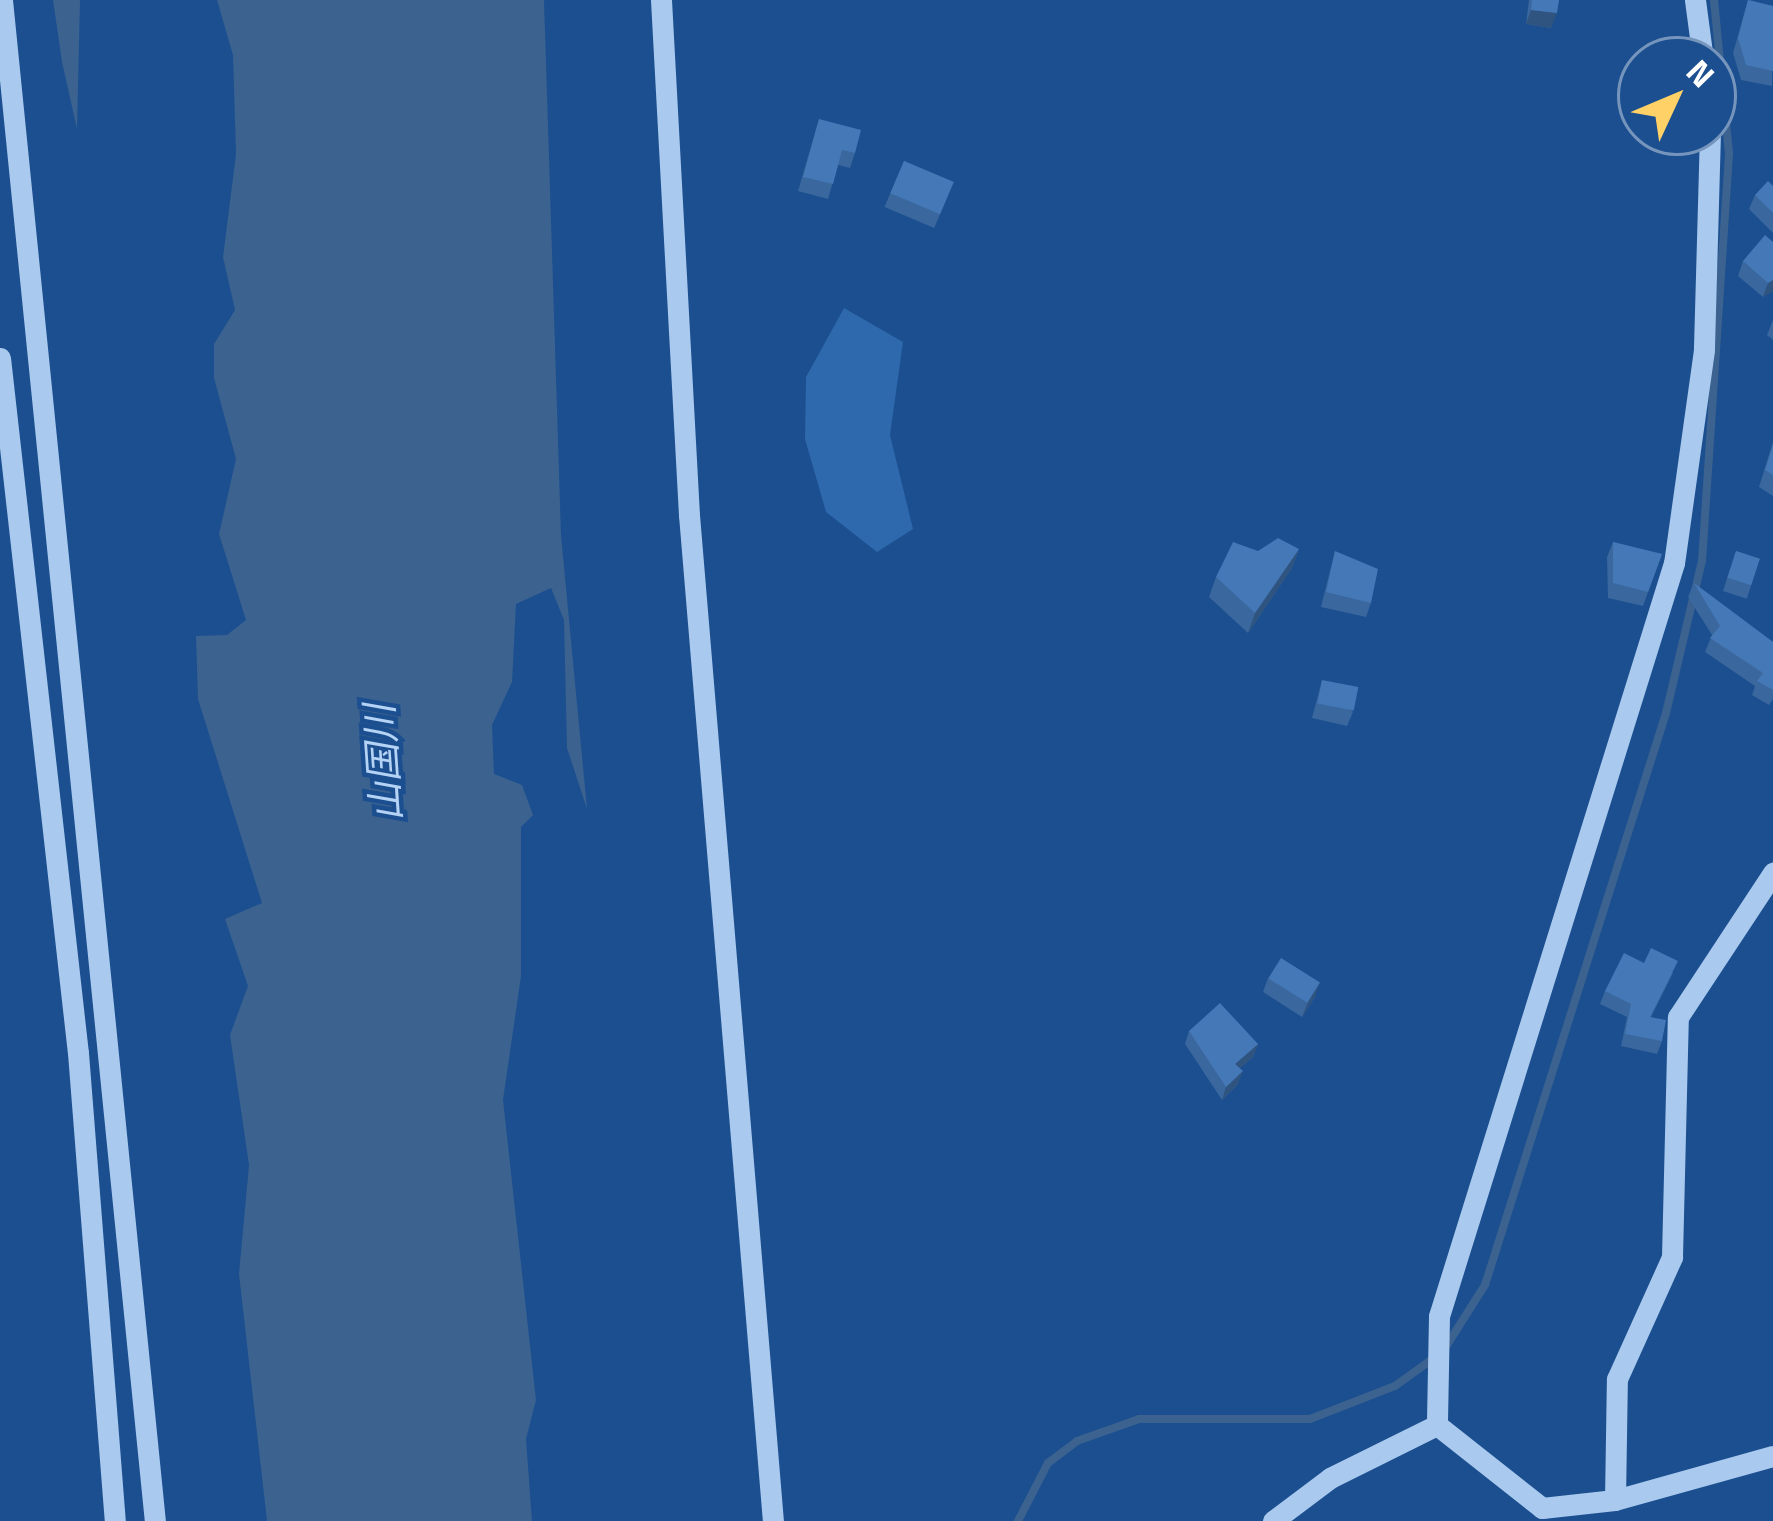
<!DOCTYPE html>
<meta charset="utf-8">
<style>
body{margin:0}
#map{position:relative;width:1773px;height:1521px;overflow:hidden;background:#1b4f8f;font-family:"Titillium Web","Noto Sans JP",sans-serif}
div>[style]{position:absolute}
.green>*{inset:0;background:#2e69ad}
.water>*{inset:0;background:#3c6290}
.stream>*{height:8px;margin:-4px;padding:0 4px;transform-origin:4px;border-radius:4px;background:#3c6290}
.minor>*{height:21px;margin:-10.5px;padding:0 10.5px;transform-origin:10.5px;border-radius:10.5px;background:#a9c9ee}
.wall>*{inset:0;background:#3a679d;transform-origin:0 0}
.shaded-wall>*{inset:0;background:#305480}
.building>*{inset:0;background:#4478b7;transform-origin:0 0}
span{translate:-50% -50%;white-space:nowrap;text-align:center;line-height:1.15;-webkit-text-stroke:9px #1b4f8f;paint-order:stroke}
.water-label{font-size:39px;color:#b5d3f5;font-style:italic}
.north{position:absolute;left:1617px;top:36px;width:120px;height:120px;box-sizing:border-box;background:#1b4f8f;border:3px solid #7695bc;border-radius:50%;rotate:46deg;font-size:33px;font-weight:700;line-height:48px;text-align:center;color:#fff}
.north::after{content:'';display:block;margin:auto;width:42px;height:54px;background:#ffd166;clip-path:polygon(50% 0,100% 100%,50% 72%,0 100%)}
</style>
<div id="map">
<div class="green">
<div style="clip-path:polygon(844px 308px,903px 342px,890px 435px,913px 529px,877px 552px,826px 512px,805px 439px,806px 377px)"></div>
</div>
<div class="water">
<div style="clip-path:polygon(53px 0,80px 0,77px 129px,62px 62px)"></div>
<div style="clip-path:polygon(217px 0,544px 0,561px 535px,587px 809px,567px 748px,564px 620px,551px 588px,516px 604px,512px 682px,492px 725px,494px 774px,522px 785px,533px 815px,521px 827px,521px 976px,503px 1100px,536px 1400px,526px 1439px,532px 1521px,267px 1521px,239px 1274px,249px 1165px,230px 1035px,248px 986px,225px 919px,262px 903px,198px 699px,196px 636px,227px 635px,246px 620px,219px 534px,236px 459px,214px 378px,214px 344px,235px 310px,223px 257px,236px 154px,233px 55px)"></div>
</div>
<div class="stream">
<div style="left:1445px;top:1348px;width:75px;rotate:-57.6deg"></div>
<div style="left:1485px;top:1285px;width:600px;rotate:-72.44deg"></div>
<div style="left:1666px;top:713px;width:156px;rotate:-76.7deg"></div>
<div style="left:1702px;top:561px;width:409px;rotate:-86.2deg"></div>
<div style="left:1729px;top:153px;width:154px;rotate:-95.6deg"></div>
<div style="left:1018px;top:1521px;width:65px;rotate:-62.7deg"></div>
<div style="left:1048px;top:1463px;width:36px;rotate:-37deg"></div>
<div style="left:1077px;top:1441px;width:66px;rotate:-19.5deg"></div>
<div style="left:1139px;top:1419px;width:171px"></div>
<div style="left:1310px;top:1419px;width:91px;rotate:-21.2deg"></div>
<div style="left:1395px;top:1386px;width:48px;rotate:-35.7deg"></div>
</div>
<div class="minor">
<div style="left:2px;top:0;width:1529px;rotate:84.26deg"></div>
<div style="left:661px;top:0;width:516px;rotate:86.89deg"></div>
<div style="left:689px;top:515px;width:1010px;rotate:85.23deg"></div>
<div style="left:1695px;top:0;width:61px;rotate:82.4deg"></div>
<div style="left:1710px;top:132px;width:218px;rotate:91.6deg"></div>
<div style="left:1704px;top:350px;width:215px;rotate:98deg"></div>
<div style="left:1674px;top:563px;width:789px;rotate:107.33deg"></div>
<div style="left:1439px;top:1316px;width:109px;rotate:91.1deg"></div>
<div style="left:1437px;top:1425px;width:134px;rotate:38.3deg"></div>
<div style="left:1542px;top:1508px;width:73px;rotate:-6.3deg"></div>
<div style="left:1615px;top:1500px;width:121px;rotate:-89.1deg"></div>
<div style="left:1617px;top:1379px;width:134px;rotate:-65.7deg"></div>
<div style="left:1672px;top:1257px;width:240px;rotate:-88.6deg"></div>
<div style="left:1678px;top:1017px;width:173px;rotate:-56.6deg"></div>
<div style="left:0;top:358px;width:699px;rotate:83.6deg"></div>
<div style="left:78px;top:1053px;width:469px;rotate:85.5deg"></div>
<div style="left:1615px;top:1500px;width:164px;rotate:-15.6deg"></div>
<div style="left:1273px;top:1521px;width:71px;rotate:-37deg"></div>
<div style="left:1330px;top:1478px;width:119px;rotate:-26.4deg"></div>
</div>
<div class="wall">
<div style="clip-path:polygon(1529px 0,1559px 0,1551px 28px,1526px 24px)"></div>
<div style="clip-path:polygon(1748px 0,1773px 6px,1772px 86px,1741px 80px,1733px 53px)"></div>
<div style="clip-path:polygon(819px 119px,855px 153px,850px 168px,838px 165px,828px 199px,798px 191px)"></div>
<div style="left:904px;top:161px;width:54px;height:50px;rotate:23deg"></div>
<div style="clip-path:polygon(1773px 186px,1773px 233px,1749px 209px,1755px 195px)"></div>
<div style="clip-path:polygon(1773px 242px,1773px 291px,1763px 297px,1738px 276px,1743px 261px)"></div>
<div style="clip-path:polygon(1773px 320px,1773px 340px,1767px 335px)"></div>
<div style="clip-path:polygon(1773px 442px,1773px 496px,1759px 487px)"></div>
<div style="clip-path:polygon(1613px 542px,1662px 554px,1643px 606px,1608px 598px,1607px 557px)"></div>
<div style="clip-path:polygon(1299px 549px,1292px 568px,1248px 633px,1209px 597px,1216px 577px,1258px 551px)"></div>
<div style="clip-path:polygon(1335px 551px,1371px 603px,1366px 617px,1321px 607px)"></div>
<div style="left:1736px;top:551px;width:25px;height:42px;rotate:18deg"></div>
<div style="clip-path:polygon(1694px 583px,1773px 642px,1773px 699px,1769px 705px,1752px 695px,1755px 686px,1705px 652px,1712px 635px,1688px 597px)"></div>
<div style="clip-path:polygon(1322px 680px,1353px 712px,1347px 726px,1312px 718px)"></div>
<div style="clip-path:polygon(1644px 963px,1673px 973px,1651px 1017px,1662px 1041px,1657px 1054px,1621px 1046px,1627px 1017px,1600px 1004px,1605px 991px)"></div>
<div style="clip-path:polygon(1268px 978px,1315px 997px,1302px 1017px,1263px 992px)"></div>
<div style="clip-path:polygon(1189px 1031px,1258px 1044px,1253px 1057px,1240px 1068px,1238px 1084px,1222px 1100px,1185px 1044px)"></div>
</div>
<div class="shaded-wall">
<div style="clip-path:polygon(1531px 10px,1557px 13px,1551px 28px,1526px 24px)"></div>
<div style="clip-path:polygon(1773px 280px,1773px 291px,1763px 297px,1768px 283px)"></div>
<div style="clip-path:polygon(1299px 549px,1292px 568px,1248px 633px,1255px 613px)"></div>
<div style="clip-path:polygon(1320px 982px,1315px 997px,1302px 1017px,1308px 1002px)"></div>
<div style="clip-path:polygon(1258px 1044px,1253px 1057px,1230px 1077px,1235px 1064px)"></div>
<div style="clip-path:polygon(1243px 1071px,1238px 1084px,1222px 1100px,1226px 1087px)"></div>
</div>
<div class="building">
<div style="clip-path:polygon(1532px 0,1559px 0,1557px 13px,1531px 10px)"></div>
<div style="clip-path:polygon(1748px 0,1773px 6px,1773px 71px,1746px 65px,1738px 38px)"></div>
<div style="clip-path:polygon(819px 119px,861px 130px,855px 153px,842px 150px,833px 184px,803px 177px)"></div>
<div style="left:904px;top:161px;width:54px;height:35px;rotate:23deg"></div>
<div style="clip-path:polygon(1768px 181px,1773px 186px,1773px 213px,1755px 195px)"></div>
<div style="clip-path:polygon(1765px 235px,1773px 242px,1773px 280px,1768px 283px,1743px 261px)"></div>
<div style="clip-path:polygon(1773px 445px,1773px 475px,1765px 470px)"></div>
<div style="clip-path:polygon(1278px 538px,1299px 549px,1255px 613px,1216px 577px,1233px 542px,1258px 551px)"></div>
<div style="clip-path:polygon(1613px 542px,1662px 554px,1648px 592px,1613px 583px)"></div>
<div style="clip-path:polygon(1335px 551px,1378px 569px,1371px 603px,1326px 592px)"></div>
<div style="left:1736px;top:551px;width:25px;height:28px;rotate:18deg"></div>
<div style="clip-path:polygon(1694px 583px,1773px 642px,1773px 690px,1757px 681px,1763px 673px,1710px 638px,1720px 626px)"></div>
<div style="left:1322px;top:680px;width:37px;height:24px;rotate:11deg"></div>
<div style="clip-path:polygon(1651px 948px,1678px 961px,1650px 1017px,1666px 1020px,1662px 1041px,1625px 1034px,1631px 1004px,1605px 991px,1624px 953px,1644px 963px)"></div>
<div style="left:1281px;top:958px;width:46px;height:24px;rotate:32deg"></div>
<div style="clip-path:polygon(1220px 1003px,1258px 1044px,1235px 1064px,1243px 1071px,1226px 1087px,1189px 1031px)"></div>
</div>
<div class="water-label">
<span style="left:383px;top:763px;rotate:-94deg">山国川</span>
</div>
<div class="north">N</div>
</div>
